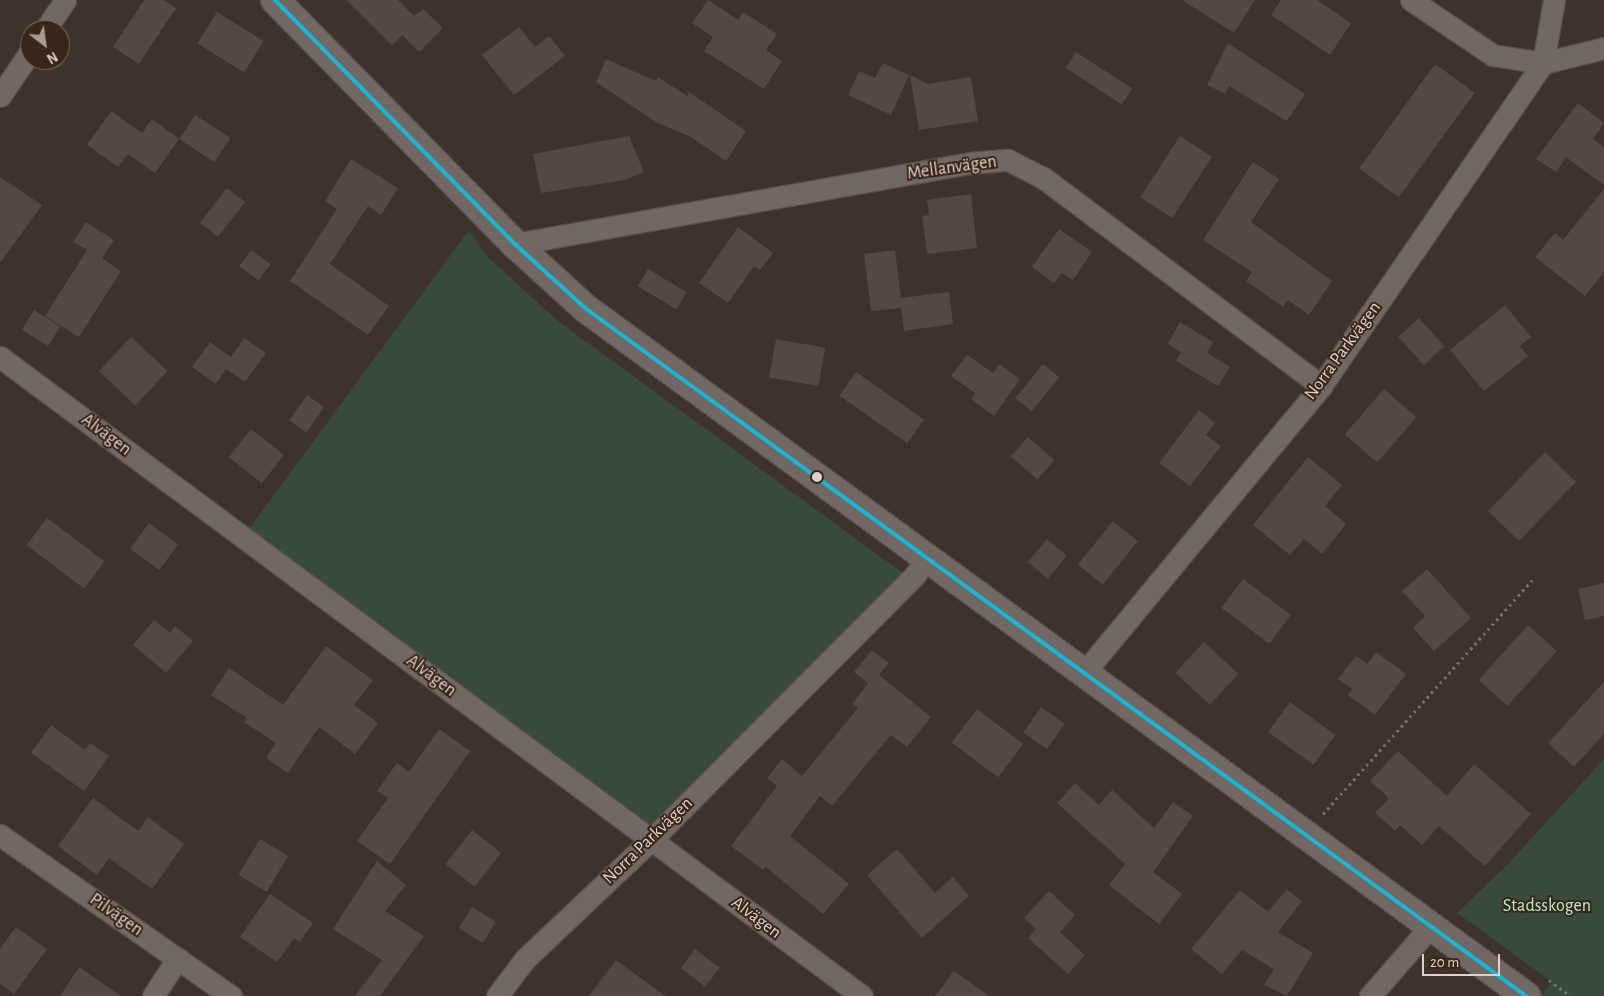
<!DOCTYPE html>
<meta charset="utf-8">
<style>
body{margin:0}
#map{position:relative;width:1604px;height:996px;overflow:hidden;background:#3d322c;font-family:"Alegreya Sans",sans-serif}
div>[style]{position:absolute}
.green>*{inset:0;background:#384a3c}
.building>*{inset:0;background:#554744;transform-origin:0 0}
.path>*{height:3px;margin-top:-1.5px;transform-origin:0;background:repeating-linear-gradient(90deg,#786f6b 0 2.5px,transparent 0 6.5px)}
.roads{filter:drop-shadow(1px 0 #594f49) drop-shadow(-1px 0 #594f49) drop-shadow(0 1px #594f49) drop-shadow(0 -1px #594f49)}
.street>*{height:21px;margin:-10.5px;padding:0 10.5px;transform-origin:10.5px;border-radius:10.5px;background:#716863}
.secondary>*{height:28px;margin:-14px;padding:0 14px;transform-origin:14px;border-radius:14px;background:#716863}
.bus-1>*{height:4px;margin:-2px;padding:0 2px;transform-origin:2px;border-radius:2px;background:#1ab6d8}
.dots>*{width:14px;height:14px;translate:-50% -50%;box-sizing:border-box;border:2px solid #3a251a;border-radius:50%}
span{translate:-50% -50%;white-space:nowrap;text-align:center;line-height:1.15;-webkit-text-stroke:4px #3a251a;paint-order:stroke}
.street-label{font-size:18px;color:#e0d2cb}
.park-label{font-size:18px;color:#acf2c5}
.north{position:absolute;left:20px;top:20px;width:50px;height:50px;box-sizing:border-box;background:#3a251a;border:1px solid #7c6a61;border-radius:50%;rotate:150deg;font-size:14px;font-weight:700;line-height:20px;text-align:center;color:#e0d2cb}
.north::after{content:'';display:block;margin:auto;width:18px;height:22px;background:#a79a93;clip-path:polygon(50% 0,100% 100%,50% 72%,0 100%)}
.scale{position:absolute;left:1422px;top:954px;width:78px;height:22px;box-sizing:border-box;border:2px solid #e0d2cb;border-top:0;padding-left:6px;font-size:15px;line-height:18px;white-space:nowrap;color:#e0d2cb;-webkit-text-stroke:4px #3a251a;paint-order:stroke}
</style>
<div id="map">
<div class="green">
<div style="clip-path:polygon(469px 230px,488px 257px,558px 321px,900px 571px,915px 575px,651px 840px,243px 537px)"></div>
<div style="clip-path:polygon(1604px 759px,1604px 996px,1541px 996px,1552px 982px,1457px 913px,1509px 863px)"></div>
</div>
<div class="building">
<div style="clip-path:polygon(144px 0,163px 0,176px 8px,139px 64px,113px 47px)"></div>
<div style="clip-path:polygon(346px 0,398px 0,414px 16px,423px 9px,443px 28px,419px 52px,402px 35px,392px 45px)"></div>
<div style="clip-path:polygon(708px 0,738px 20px,743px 12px,777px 34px,766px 50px,782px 61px,764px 89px,704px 51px,713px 37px,692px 23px)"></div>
<div style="clip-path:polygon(1182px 0,1255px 0,1234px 33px)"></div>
<div style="clip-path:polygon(1281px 0,1317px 0,1351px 23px,1330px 55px,1271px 15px)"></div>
<div style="left:217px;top:12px;width:55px;height:37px;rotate:32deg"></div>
<div style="clip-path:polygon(519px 27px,535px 47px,549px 36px,565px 56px,514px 95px,482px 55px)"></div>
<div style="clip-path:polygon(1228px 43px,1305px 94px,1287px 121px,1229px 86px,1225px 94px,1207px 85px)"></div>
<div style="left:1076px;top:52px;width:67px;height:19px;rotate:33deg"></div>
<div style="clip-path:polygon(606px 59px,656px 81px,658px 77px,687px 96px,689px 92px,746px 131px,726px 161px,691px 137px,656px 122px,596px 82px)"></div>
<div style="clip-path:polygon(883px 63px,909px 75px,891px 115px,848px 95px,859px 71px,875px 78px)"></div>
<div style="left:1435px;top:64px;width:49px;height:129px;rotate:36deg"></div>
<div style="clip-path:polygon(910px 75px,928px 84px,971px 77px,978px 121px,919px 130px)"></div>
<div style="clip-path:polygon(1578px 103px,1604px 123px,1593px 139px,1604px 147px,1604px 185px,1566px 157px,1556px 172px,1536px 159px)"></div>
<div style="clip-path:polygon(111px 111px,142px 133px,152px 119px,179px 139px,155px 173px,128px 154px,118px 167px,87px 145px)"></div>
<div style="left:195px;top:115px;width:42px;height:29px;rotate:33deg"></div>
<div style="clip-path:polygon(629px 136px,644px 172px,625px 180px,541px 193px,533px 154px)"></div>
<div style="left:1180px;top:136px;width:38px;height:73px;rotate:33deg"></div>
<div style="clip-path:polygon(351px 159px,398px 188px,381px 215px,368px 206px,330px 264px,389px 306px,368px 335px,290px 281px,337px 209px,325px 201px)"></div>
<div style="clip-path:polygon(1253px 162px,1279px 179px,1251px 222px,1332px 281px,1309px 315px,1288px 300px,1283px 307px,1246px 281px,1252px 272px,1203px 240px)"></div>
<div style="clip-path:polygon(0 177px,42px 205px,0 263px)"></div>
<div style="left:227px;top:188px;width:23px;height:44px;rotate:38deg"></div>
<div style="clip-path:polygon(1604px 189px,1604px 272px,1585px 296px,1535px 257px,1555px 233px,1563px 240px)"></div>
<div style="clip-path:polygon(971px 194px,977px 248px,927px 254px,922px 216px,929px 215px,927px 200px)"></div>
<div style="clip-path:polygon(86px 222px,114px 240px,102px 258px,121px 271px,79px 337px,45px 316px,87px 250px,73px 242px)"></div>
<div style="clip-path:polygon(738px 227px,773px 253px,760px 270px,754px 266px,728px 303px,699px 283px)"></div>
<div style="clip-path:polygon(1059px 229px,1092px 252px,1073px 280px,1062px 273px,1054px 283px,1032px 267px)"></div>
<div style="left:251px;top:250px;width:24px;height:20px;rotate:36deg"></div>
<div style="clip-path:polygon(895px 250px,901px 298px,949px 292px,953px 324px,904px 331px,901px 308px,871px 311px,864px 254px)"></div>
<div style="left:648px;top:269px;width:45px;height:20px;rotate:31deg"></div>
<div style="clip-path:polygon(1505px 305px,1531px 337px,1520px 346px,1528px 356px,1484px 391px,1450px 350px)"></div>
<div style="left:34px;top:310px;width:31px;height:23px;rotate:32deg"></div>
<div style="left:1419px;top:318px;width:38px;height:28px;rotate:48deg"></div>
<div style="clip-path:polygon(1180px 322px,1213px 342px,1207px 353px,1230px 367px,1218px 386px,1176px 361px,1181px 352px,1168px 344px)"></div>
<div style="left:131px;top:337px;width:50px;height:47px;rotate:43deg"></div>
<div style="clip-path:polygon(244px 338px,266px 353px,245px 382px,226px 369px,216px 384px,192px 367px,210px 342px,231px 357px)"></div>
<div style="left:776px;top:339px;width:50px;height:39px;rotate:10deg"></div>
<div style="clip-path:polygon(967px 355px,993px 373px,999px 364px,1020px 379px,994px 416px,971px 399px,975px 393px,951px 376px)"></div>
<div style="left:1043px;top:364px;width:21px;height:44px;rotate:39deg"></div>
<div style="left:856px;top:372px;width:83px;height:29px;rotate:35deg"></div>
<div style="left:1384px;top:389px;width:43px;height:60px;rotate:41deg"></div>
<div style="left:307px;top:395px;width:21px;height:31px;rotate:35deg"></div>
<div style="clip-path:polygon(1199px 410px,1215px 423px,1206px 435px,1221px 446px,1190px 486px,1159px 463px)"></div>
<div style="left:251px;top:429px;width:42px;height:36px;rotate:38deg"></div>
<div style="left:1028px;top:437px;width:35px;height:26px;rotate:41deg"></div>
<div style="left:1545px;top:452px;width:43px;height:82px;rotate:44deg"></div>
<div style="clip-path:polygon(1308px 457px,1342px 485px,1325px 506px,1346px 524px,1322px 554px,1304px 539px,1290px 555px,1253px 525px)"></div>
<div style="left:47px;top:518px;width:72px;height:34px;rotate:37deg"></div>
<div style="left:1113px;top:521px;width:32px;height:56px;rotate:39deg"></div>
<div style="left:149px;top:523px;width:36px;height:32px;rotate:36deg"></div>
<div style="left:1047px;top:539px;width:26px;height:30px;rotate:40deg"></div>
<div style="clip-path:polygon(1427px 569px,1471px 618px,1434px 651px,1413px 628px,1425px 616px,1402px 591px)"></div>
<div style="left:1243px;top:579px;width:60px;height:36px;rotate:37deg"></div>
<div style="clip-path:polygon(1604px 583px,1604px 616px,1585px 620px,1578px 589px)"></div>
<div style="clip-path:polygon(154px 620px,170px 633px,175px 626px,193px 641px,166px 673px,133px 645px)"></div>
<div style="left:1528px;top:625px;width:39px;height:74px;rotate:42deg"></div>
<div style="left:1204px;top:642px;width:47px;height:42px;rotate:43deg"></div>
<div style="clip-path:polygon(326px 646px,373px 680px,354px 705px,378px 723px,355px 754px,319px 727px,288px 773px,266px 758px,276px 743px,244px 722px,247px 718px,211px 695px,229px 668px,283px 705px)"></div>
<div style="clip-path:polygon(872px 650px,889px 663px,879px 675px,931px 717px,907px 747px,891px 735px,832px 806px,820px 796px,790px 836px,849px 884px,823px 914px,766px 867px,763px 870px,731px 846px,777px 786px,767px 778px,782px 759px,802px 776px,858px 708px,852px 704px,868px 683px,854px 672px)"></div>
<div style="clip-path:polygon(1376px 652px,1406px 674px,1375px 715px,1348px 695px,1352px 689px,1338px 679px,1356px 656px,1368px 664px)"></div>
<div style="clip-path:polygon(1604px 682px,1604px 734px,1574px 767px,1548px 743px)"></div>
<div style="left:1290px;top:702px;width:56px;height:37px;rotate:36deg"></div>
<div style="left:1041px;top:707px;width:29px;height:31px;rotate:35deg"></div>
<div style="left:977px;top:709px;width:58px;height:42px;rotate:37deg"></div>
<div style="clip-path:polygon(51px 725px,85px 750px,90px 743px,109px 756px,84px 791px,31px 753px)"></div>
<div style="clip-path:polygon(439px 729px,470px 751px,390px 864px,357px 841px,388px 798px,377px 791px,397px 763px,409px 772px)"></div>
<div style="clip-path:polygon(1398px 751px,1447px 796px,1474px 764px,1531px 814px,1485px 866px,1439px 826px,1422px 845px,1400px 825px,1395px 831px,1375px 813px,1389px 798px,1370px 781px)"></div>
<div style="clip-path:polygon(1075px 783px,1099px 805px,1112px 790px,1154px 828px,1173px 802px,1193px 816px,1153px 872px,1182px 894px,1159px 924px,1109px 885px,1125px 864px,1057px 803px)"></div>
<div style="clip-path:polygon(93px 798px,138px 831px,148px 817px,184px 844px,152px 889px,109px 858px,97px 875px,58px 846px)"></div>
<div style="left:472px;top:830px;width:37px;height:43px;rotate:38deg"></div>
<div style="left:260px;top:839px;width:33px;height:42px;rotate:31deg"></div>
<div style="clip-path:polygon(897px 849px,935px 893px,953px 877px,969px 896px,922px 938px,867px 875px)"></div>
<div style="clip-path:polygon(377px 861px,406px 885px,385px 911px,424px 936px,380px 996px,355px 996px,382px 960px,333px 929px)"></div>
<div style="clip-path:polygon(1287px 889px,1302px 901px,1278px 932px,1313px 953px,1287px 996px,1264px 985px,1274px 969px,1242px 950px,1222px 974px,1191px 949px,1240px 890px,1268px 912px)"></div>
<div style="clip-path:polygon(1049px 891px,1075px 915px,1060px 932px,1085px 955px,1068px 974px,1028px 938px,1036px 929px,1024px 918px)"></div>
<div style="clip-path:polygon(270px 894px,313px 923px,300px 942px,294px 938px,277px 962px,240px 937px)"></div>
<div style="left:472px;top:907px;width:28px;height:25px;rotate:32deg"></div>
<div style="clip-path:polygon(16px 927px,47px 949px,14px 994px,0 984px,0 949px)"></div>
<div style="left:695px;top:949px;width:31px;height:24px;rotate:37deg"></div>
<div style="clip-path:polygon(616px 960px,665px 996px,589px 996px)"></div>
<div style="clip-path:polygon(79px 967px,121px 996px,60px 996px)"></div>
<div style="clip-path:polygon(954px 971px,989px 996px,935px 996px)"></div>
</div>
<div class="path">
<div style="left:1323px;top:814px;width:314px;rotate:-48.2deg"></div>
<div style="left:1549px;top:980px;width:26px;rotate:37deg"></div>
</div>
<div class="roads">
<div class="street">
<div style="left:1411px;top:0;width:99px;rotate:33.9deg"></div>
<div style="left:1493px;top:55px;width:51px;rotate:9.1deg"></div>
<div style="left:1543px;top:63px;width:63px;rotate:-13.8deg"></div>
<div style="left:45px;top:30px;width:36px;rotate:-56deg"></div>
<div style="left:0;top:96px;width:53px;rotate:-55.7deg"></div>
<div style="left:515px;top:244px;width:462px;rotate:-10.1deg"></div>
<div style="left:970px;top:163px;width:38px;rotate:-5deg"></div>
<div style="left:1008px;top:160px;width:38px;rotate:27deg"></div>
<div style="left:1042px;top:177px;width:349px;rotate:36.8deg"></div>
<div style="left:0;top:357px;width:1073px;rotate:36.55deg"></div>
<div style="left:1083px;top:674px;width:374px;rotate:-50.4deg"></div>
<div style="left:1321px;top:386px;width:392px;rotate:-55.5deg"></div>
<div style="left:1543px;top:63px;width:64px;rotate:-80.1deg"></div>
<div style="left:0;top:835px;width:282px;rotate:34.9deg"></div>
<div style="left:153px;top:996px;width:45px;rotate:-56.7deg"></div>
<div style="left:497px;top:996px;width:46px;rotate:-52.9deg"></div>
<div style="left:525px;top:959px;width:173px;rotate:-43.4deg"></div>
<div style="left:651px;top:840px;width:374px;rotate:-45.1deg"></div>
<div style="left:915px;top:575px;width:21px;rotate:-55deg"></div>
<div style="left:1370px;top:996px;width:91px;rotate:-49deg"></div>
</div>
<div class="secondary">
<div style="left:275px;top:0;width:342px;rotate:45.5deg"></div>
<div style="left:515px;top:244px;width:95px;rotate:42.4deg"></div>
<div style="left:585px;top:308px;width:1166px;rotate:36.17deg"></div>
</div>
</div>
<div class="bus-1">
<div style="left:275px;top:0;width:342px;rotate:45.5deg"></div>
<div style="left:515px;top:244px;width:95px;rotate:42.4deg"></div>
<div style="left:585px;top:308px;width:1166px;rotate:36.17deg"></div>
</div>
<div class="dots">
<div style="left:817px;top:477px;background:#e0d2cb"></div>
</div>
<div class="street-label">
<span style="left:952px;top:168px;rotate:-8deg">Mellanvägen</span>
<span style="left:1343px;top:351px;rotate:-54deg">Norra Parkvägen</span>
<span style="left:106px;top:435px;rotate:37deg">Alvägen</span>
<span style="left:431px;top:676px;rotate:37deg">Alvägen</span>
<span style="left:648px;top:841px;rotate:-44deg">Norra Parkvägen</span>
<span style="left:116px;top:915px;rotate:35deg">Pilvägen</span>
<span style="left:756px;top:918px;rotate:37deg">Alvägen</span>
</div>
<div class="park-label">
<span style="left:1547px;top:906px">Stadsskogen</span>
</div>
<div class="north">N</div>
<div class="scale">20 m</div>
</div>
